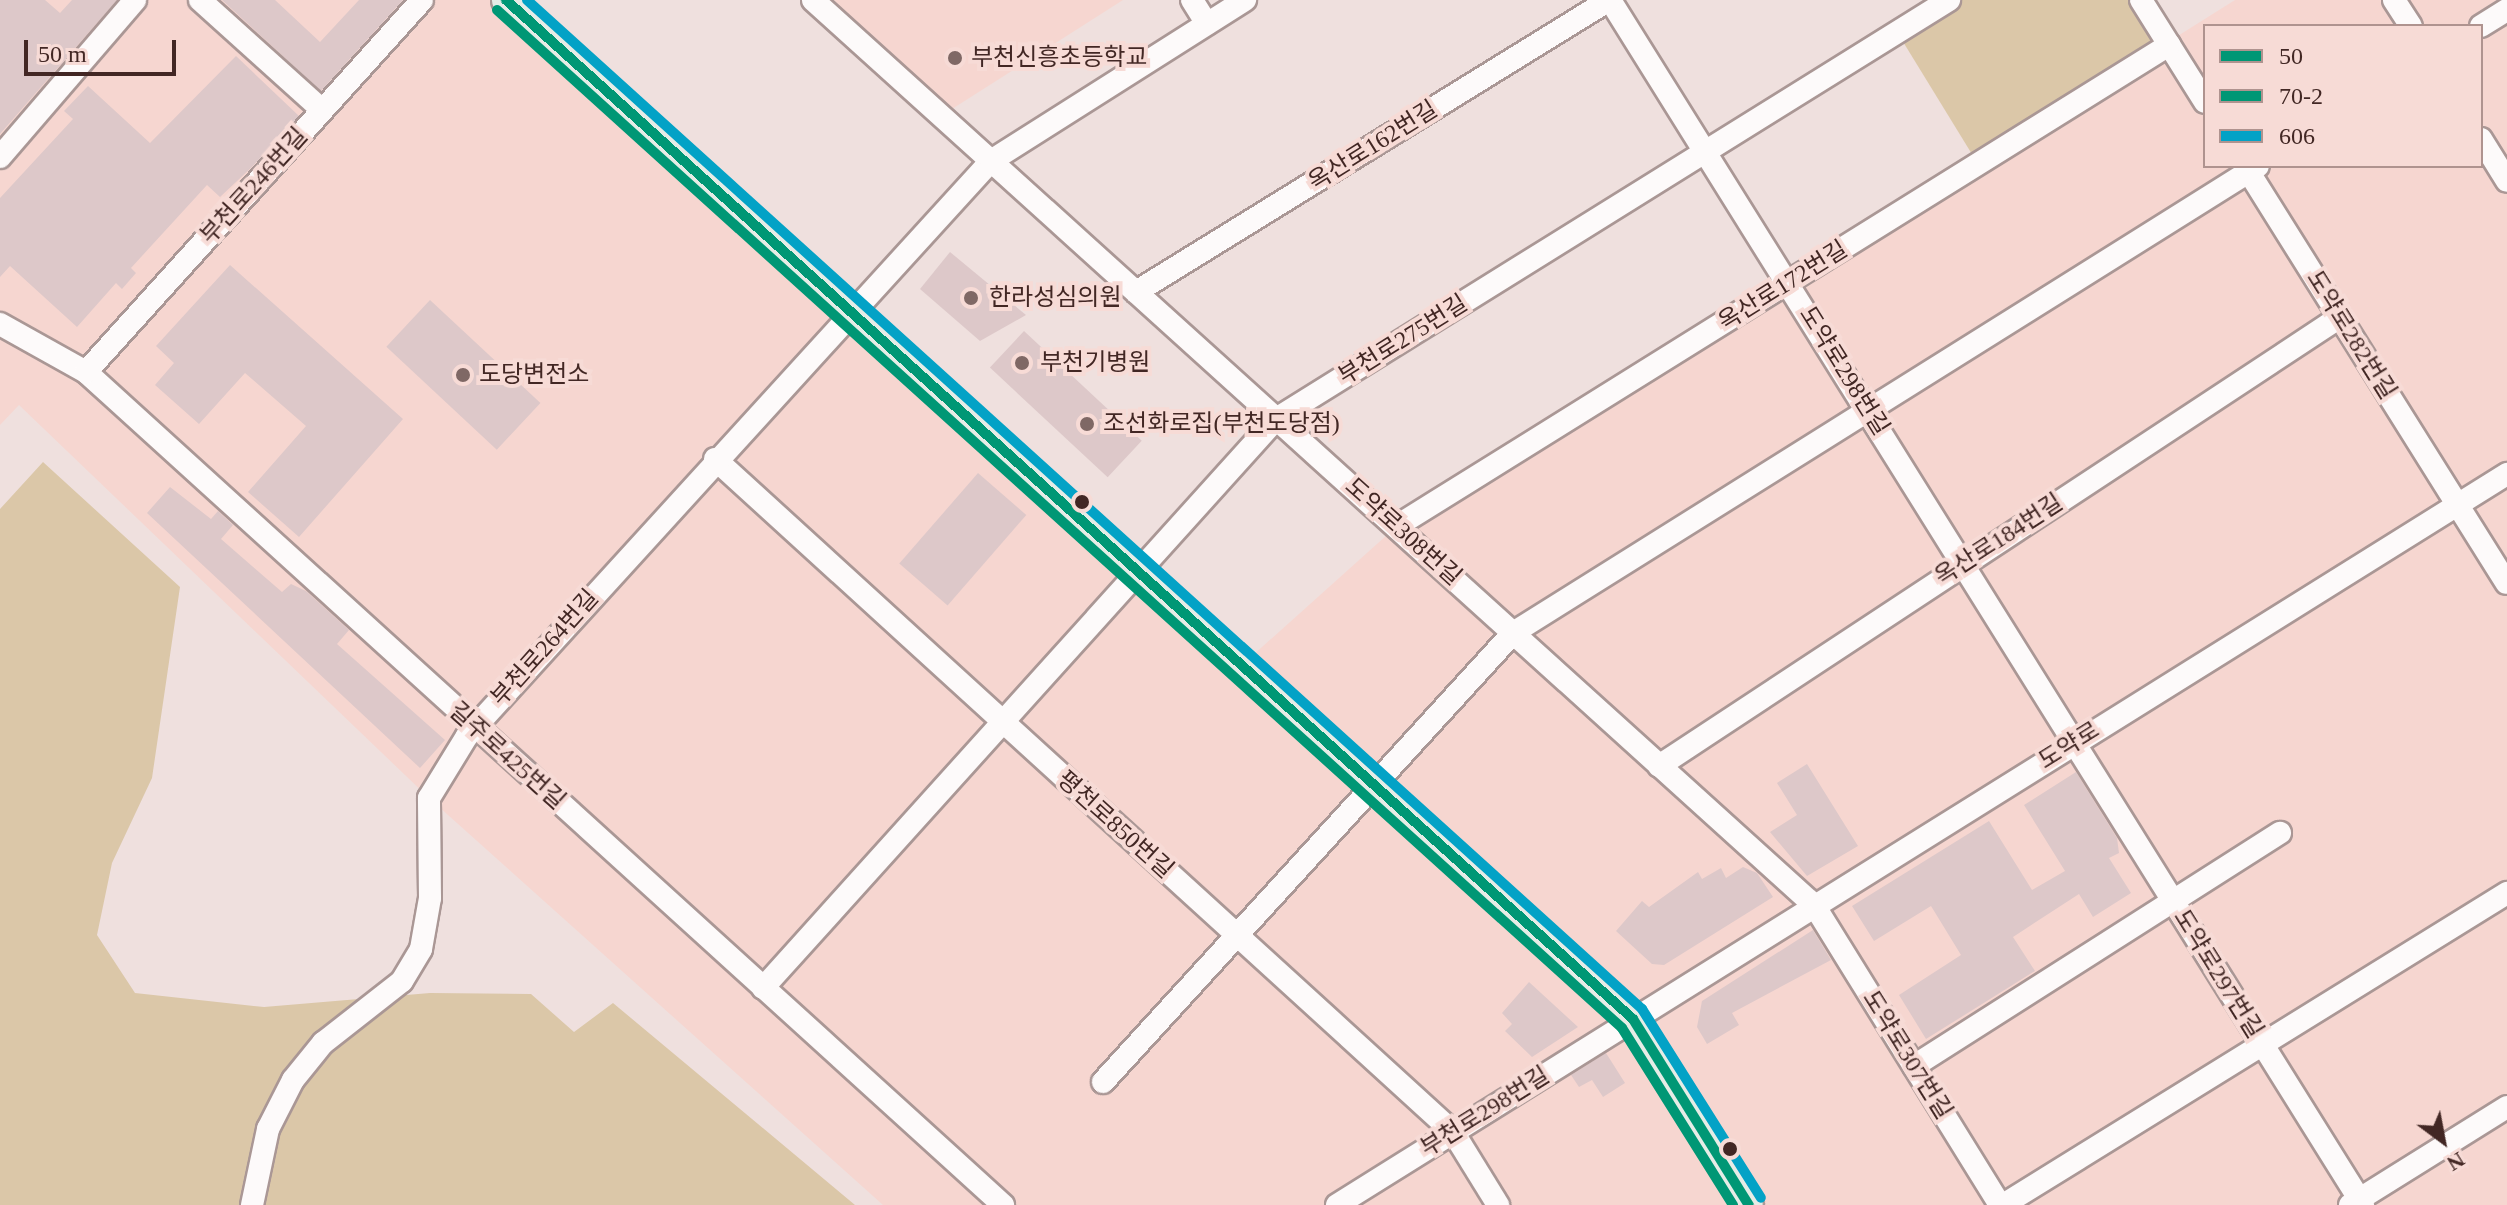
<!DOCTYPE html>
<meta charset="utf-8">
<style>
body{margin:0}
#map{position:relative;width:2507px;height:1205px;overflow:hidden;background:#efe0de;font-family:"Times New Roman","Noto Sans KR",serif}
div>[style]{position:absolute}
.built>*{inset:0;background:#f6d6d0}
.green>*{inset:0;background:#dbc7a8}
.building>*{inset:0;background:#ddc8c9;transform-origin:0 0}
.roads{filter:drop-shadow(2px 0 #aa9795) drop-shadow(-2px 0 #aa9795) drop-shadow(0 2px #aa9795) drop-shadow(0 -2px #aa9795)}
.minor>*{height:22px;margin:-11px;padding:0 11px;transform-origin:11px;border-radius:11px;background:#fdfafa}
.major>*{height:28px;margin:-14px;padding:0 14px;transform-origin:14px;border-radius:14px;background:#e6ece6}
.bus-1>*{height:10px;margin:-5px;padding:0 5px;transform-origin:5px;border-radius:5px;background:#009775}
.bus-2>*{height:10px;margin:-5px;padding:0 5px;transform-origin:5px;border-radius:5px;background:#009775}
.bus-3>*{height:10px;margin:-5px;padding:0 5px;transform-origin:5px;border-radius:5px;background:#03a2c6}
.dots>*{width:22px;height:22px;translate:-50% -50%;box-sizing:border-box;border:4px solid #f7dbd6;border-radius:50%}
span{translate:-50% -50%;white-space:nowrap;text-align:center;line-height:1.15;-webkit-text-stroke:8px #f7dbd6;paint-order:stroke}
.poi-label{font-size:24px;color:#422724}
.left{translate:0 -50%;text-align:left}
.street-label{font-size:24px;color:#422724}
.legend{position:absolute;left:2203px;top:24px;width:280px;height:144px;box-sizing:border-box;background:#f7dbd6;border:2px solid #af938f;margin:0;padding:10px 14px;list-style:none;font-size:24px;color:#422724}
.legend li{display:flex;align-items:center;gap:16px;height:40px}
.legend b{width:40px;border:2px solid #af938f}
.north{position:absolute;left:2403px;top:1101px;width:80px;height:80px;-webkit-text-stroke:6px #f7dbd6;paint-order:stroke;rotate:148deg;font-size:22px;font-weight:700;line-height:32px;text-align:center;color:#422724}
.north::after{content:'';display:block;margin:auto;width:28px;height:36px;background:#422724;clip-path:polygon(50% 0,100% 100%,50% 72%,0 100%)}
.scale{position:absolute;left:24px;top:40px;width:152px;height:36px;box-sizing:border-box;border:4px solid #422724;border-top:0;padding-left:10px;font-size:24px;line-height:28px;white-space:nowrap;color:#422724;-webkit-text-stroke:6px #f7dbd6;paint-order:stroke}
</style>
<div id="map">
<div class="built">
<div style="clip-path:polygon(evenodd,0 0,506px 0,1242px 665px,1397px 526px,2235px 0,2507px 0,2507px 1205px,883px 1205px,429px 798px,19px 405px,0 425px,0 0,2205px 26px,2481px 26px,2481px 166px,2205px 166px,2205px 26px)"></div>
<div style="clip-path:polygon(813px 0,1123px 0,941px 116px)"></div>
</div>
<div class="green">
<div style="clip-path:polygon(1949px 0,2141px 0,2169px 45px,1978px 164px,1897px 32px)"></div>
<div style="clip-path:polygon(43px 462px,180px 587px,152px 778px,112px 863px,97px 935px,135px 993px,264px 1007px,430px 993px,531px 994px,574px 1032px,613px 1003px,855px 1205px,0 1205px,0 509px)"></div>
</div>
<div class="building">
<div style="clip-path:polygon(0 0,45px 0,60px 13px,72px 0,117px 0,0 134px)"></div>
<div style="clip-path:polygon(222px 0,275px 0,320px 42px,359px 0,403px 0,321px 91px)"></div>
<div style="clip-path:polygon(236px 56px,299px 116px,252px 167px,220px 197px,207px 185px,131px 268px,136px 273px,122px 289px,116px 283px,77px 327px,10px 266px,0 277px,0 198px,73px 119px,64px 111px,88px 86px,150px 143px)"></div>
<div style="clip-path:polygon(950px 252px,1026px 315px,980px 341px,920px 289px)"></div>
<div style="clip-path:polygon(230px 265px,403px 419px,299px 537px,248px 492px,306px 426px,245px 373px,199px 424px,155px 385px,174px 363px,156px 346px)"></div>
<div style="left:430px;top:300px;width:151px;height:64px;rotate:43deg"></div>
<div style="left:1024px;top:331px;width:161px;height:50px;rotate:43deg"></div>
<div style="left:978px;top:473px;width:64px;height:120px;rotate:41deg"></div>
<div style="clip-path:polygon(170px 487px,211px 519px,218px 511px,233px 525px,221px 539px,282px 592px,291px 584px,306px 591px,349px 630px,337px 644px,445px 740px,420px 768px,147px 513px)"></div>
<div style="clip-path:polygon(1807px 764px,1858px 846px,1807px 876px,1770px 832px,1797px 815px,1777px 783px)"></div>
<div style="clip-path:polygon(2076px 772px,2117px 838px,2119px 853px,2109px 858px,2131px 893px,2093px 917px,2079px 894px,2013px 937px,2035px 971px,1926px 1039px,1899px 995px,1961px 955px,1931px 906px,1874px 941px,1852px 906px,1989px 821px,2032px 890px,2065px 871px,2024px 805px)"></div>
<div style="clip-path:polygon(1743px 867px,1757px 873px,1773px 897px,1664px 965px,1652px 964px,1616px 931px,1642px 901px,1649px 907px,1698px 872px,1702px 879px,1721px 868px,1726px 878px)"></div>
<div style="clip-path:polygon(1813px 930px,1831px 960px,1732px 1013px,1739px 1025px,1707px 1044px,1697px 1027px,1702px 1001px)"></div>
<div style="clip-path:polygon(1529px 982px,1578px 1027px,1532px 1057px,1505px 1031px,1512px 1024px,1502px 1013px)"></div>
<div style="clip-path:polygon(1606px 1053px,1625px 1083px,1603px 1097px,1592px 1080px,1579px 1087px,1571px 1075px)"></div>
</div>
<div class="roads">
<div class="minor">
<div style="left:200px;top:0;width:164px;rotate:42deg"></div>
<div style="left:813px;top:0;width:1349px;rotate:42.12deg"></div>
<div style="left:1814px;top:905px;width:353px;rotate:58.2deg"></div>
<div style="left:1192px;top:0;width:28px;rotate:58deg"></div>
<div style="left:1610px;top:0;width:1421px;rotate:58deg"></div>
<div style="left:2141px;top:0;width:120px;rotate:57.9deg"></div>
<div style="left:2394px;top:0;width:31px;rotate:57deg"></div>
<div style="left:2481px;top:26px;width:31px;rotate:-32deg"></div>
<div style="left:2481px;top:139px;width:49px;rotate:58.2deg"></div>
<div style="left:0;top:157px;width:207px;rotate:-49.3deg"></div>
<div style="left:2245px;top:166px;width:492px;rotate:57.9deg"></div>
<div style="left:1136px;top:292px;width:556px;rotate:-31.69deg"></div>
<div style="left:0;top:324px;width:98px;rotate:29.2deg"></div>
<div style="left:86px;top:372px;width:1239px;rotate:42.25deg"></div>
<div style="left:86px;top:372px;width:501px;rotate:-47.91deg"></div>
<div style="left:715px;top:459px;width:999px;rotate:42.36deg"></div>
<div style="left:1453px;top:1132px;width:86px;rotate:58.3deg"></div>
<div style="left:1397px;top:526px;width:910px;rotate:-31.93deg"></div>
<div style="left:1659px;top:766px;width:816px;rotate:-33.4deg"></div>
<div style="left:763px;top:988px;width:766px;rotate:-47.96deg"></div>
<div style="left:1276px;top:419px;width:793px;rotate:-31.91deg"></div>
<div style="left:1914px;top:1066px;width:434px;rotate:-32.5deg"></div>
<div style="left:1103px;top:1082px;width:608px;rotate:-47.6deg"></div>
<div style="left:1513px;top:633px;width:879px;rotate:-32.08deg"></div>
<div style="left:252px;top:1205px;width:78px;rotate:-78.1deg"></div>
<div style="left:268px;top:1129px;width:55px;rotate:-63deg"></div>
<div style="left:293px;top:1080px;width:48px;rotate:-51deg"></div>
<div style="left:323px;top:1043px;width:100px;rotate:-38.1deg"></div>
<div style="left:402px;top:981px;width:37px;rotate:-59deg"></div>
<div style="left:421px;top:949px;width:52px;rotate:-80deg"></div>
<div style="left:430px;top:898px;width:100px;rotate:-90.6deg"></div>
<div style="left:429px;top:798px;width:73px;rotate:-58.5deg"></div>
<div style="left:467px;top:736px;width:778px;rotate:-47.66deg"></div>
<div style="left:991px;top:161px;width:301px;rotate:-32.4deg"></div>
<div style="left:1337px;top:1205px;width:1380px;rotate:-32deg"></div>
<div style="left:2003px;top:1205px;width:593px;rotate:-31.76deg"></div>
<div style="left:2350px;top:1205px;width:185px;rotate:-32deg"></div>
</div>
<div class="major">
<div style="left:506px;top:0;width:1519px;rotate:42.12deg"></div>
<div style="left:1633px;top:1019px;width:219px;rotate:58.1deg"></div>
</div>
</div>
<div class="bus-1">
<div style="left:506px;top:0;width:1519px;rotate:42.12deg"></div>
<div style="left:1633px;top:1019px;width:219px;rotate:58.1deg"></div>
</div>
<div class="bus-2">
<div style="left:497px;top:10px;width:1517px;rotate:42.14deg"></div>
<div style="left:1622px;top:1028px;width:209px;rotate:57.9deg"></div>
</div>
<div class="bus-3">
<div style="left:527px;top:0;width:1504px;rotate:42.14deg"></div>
<div style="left:1642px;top:1009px;width:223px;rotate:57.8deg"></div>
</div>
<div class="dots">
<div style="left:955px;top:58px;background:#7f6865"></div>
<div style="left:971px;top:298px;background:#7f6865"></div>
<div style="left:1022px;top:363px;background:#7f6865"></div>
<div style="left:463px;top:375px;background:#7f6865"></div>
<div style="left:1087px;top:424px;background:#7f6865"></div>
<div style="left:1082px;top:502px;background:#422724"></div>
<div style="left:1730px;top:1149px;background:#422724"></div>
</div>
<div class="poi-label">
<span class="left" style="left:971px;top:58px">부천신흥초등학교</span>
<span class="left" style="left:989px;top:298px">한라성심의원</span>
<span class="left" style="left:1040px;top:363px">부천기병원</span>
<span class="left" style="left:479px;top:375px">도당변전소</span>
<span class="left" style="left:1103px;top:424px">조선화로집(부천도당점)</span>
</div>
<div class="street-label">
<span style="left:1373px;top:146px;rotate:-32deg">옥산로162번길</span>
<span style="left:254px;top:186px;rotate:-48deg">부천로246번길</span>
<span style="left:1783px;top:286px;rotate:-32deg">옥산로172번길</span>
<span style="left:2351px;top:335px;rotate:58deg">도약로282번길</span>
<span style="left:1403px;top:340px;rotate:-32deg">부천로275번길</span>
<span style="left:1844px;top:371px;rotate:58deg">도약로298번길</span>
<span style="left:1403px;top:532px;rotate:42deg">도약로308번길</span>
<span style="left:1999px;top:540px;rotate:-33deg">옥산로184번길</span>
<span style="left:545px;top:648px;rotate:-48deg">부천로264번길</span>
<span style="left:2069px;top:746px;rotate:-32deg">도약로</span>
<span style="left:507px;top:756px;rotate:42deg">길주로425번길</span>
<span style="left:1115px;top:825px;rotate:42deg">평천로850번길</span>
<span style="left:2218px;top:974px;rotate:58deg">도약로297번길</span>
<span style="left:1907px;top:1055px;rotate:58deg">도약로307번길</span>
<span style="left:1485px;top:1112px;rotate:-32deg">부천로298번길</span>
</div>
<ul class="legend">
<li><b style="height:10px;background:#009775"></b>50</li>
<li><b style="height:10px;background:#009775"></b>70-2</li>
<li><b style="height:10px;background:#03a2c6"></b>606</li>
</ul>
<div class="north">N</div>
<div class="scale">50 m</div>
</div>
